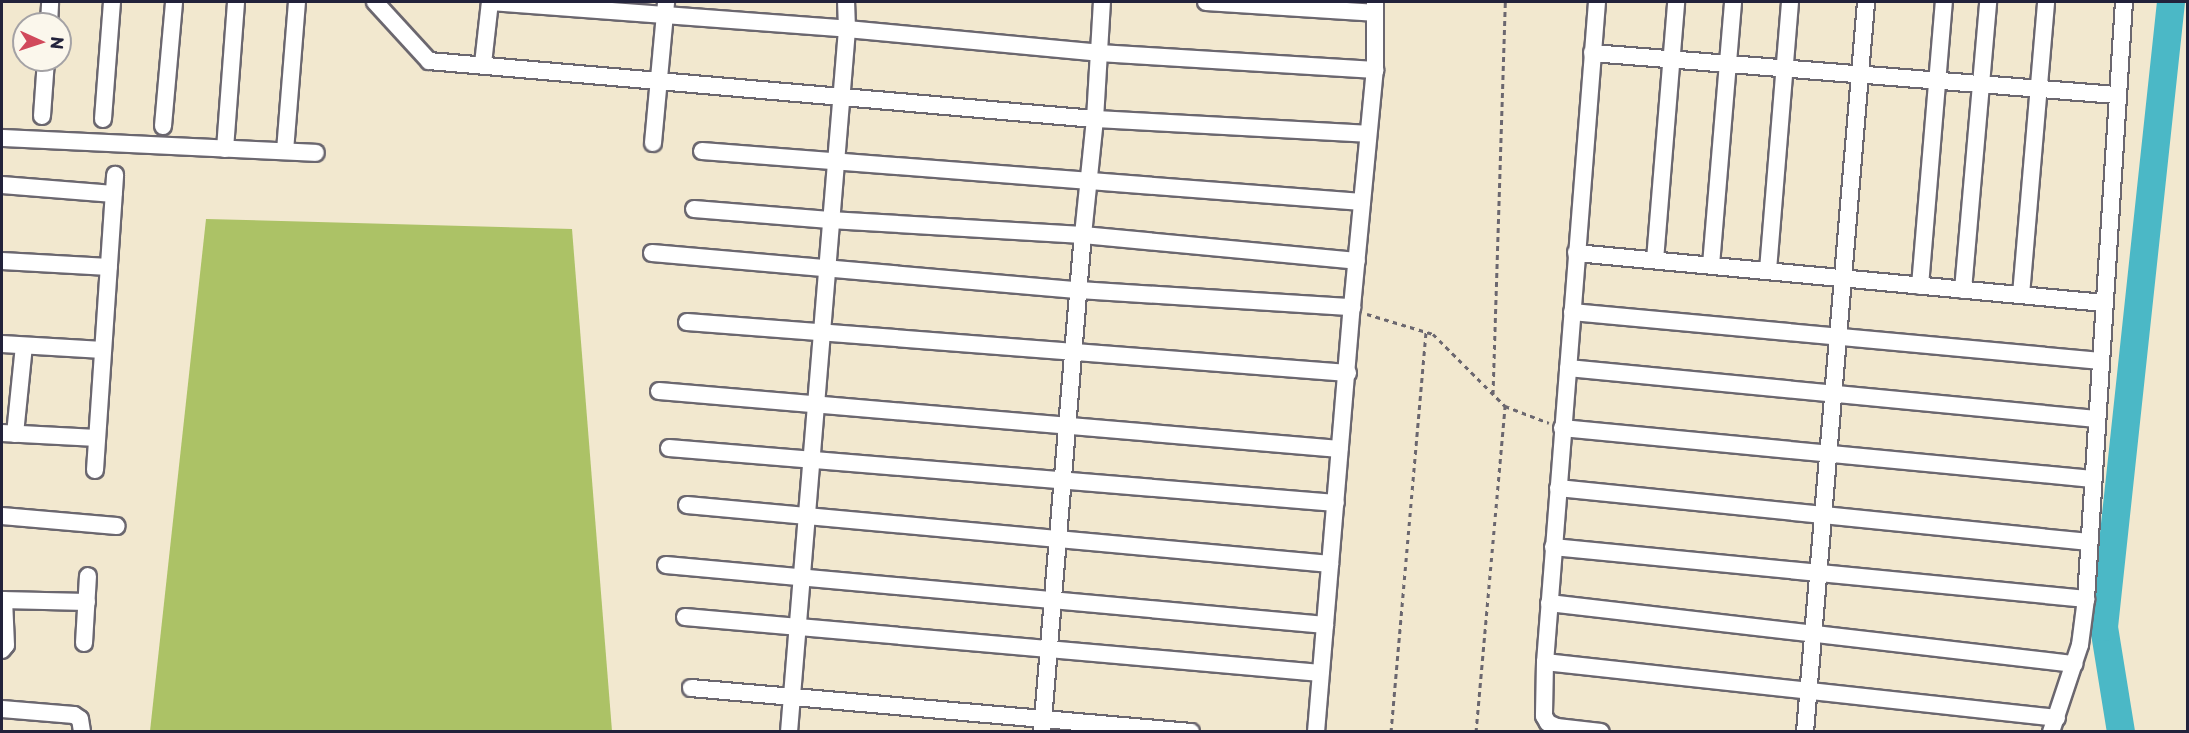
<!DOCTYPE html>
<style>
body{margin:0}
#map{position:relative;width:2189px;height:733px;overflow:hidden;background:#f2e8cf;font-family:"Playpen Sans",sans-serif}
div>[style]{position:absolute}
.green>*{inset:0;background:#acc266}
.river>*{height:28px;margin:-14px;padding:0 14px;transform-origin:14px;border-radius:14px;background:#4bb8c6}
.path>*{height:3px;margin-top:-1.5px;transform-origin:0;background:repeating-linear-gradient(90deg,#6b676f 0 4.5px,transparent 0 9px)}
.roads{filter:drop-shadow(2px 0 #6b676f) drop-shadow(-2px 0 #6b676f) drop-shadow(0 2px #6b676f) drop-shadow(0 -2px #6b676f)}
.minor>*{height:16px;margin:-8px;padding:0 8px;transform-origin:8px;border-radius:8px;background:#fff}
span{translate:-50% -50%;white-space:nowrap;text-align:center;line-height:1.15;-webkit-text-stroke:6px #fbf7ec;paint-order:stroke}
.frame{position:absolute;inset:0;border:3px solid #22223b;pointer-events:none}
.north{position:absolute;left:12px;top:12px;width:60px;height:60px;box-sizing:border-box;background:#fbf7ec;border:2px solid #a4a2a5;border-radius:50%;rotate:93deg;font-size:16px;font-weight:700;line-height:24px;text-align:center;color:#22223b}
.north::after{content:'';display:block;margin:auto;width:21px;height:27px;background:#d1495b;clip-path:polygon(50% 0,100% 100%,50% 72%,0 100%)}
</style>
<div id="map">
<div class="green">
<div style="clip-path:polygon(206px 219px,572px 229px,612px 731px,150px 731px)"></div>
</div>
<div class="river">
<div style="left:2121px;top:732px;width:106px;rotate:-99.2deg"></div>
<div style="left:2104px;top:627px;width:629px;rotate:-83.88deg"></div>
</div>
<div class="path">
<div style="left:1367px;top:314px;width:69px;rotate:16.9deg"></div>
<div style="left:1433px;top:334px;width:102px;rotate:45deg"></div>
<div style="left:1505px;top:406px;width:47px;rotate:21.1deg"></div>
<div style="left:1493px;top:394px;width:392px;rotate:-88.2deg"></div>
<div style="left:1391px;top:732px;width:402px;rotate:-85deg"></div>
<div style="left:1476px;top:732px;width:327px;rotate:-84.9deg"></div>
</div>
<div class="roads">
<div class="minor">
<div style="left:375px;top:2px;width:80px;rotate:47.5deg"></div>
<div style="left:429px;top:61px;width:669px;rotate:4.98deg"></div>
<div style="left:1095px;top:119px;width:273px;rotate:3.1deg"></div>
<div style="left:492px;top:2px;width:356px;rotate:4.3deg"></div>
<div style="left:847px;top:29px;width:253px;rotate:5.4deg"></div>
<div style="left:1099px;top:53px;width:277px;rotate:3.5deg"></div>
<div style="left:1206px;top:2px;width:168px;rotate:3.7deg"></div>
<div style="left:1597px;top:2px;width:662px;rotate:94.5deg"></div>
<div style="left:1545px;top:662px;width:54px;rotate:91.1deg"></div>
<div style="left:1544px;top:716px;width:8px;rotate:60deg"></div>
<div style="left:1548px;top:723px;width:10px;rotate:24deg"></div>
<div style="left:1557px;top:727px;width:44px;rotate:6.5deg"></div>
<div style="left:49px;top:24px;width:22px;rotate:-87deg"></div>
<div style="left:1592px;top:53px;width:526px;rotate:4.58deg"></div>
<div style="left:483px;top:64px;width:62px;rotate:-83.6deg"></div>
<div style="left:42px;top:116px;width:56px;rotate:-85.9deg"></div>
<div style="left:103px;top:119px;width:117px;rotate:-85.6deg"></div>
<div style="left:163px;top:126px;width:124px;rotate:-84.9deg"></div>
<div style="left:2px;top:138px;width:314px;rotate:2.7deg"></div>
<div style="left:653px;top:143px;width:142px;rotate:-84.7deg"></div>
<div style="left:225px;top:149px;width:147px;rotate:-85.7deg"></div>
<div style="left:285px;top:151px;width:149px;rotate:-85.4deg"></div>
<div style="left:702px;top:151px;width:662px;rotate:4.42deg"></div>
<div style="left:2px;top:185px;width:112px;rotate:4.6deg"></div>
<div style="left:694px;top:209px;width:136px;rotate:4.6deg"></div>
<div style="left:830px;top:220px;width:253px;rotate:3.4deg"></div>
<div style="left:1083px;top:235px;width:275px;rotate:5.4deg"></div>
<div style="left:652px;top:253px;width:429px;rotate:5deg"></div>
<div style="left:1079px;top:290px;width:274px;rotate:3.6deg"></div>
<div style="left:1576px;top:253px;width:530px;rotate:5.41deg"></div>
<div style="left:1655px;top:260px;width:259px;rotate:-85.3deg"></div>
<div style="left:2px;top:261px;width:107px;rotate:3.2deg"></div>
<div style="left:1711px;top:265px;width:264px;rotate:-85.2deg"></div>
<div style="left:1768px;top:270px;width:269px;rotate:-85.3deg"></div>
<div style="left:1920px;top:286px;width:285px;rotate:-85.2deg"></div>
<div style="left:1963px;top:290px;width:289px;rotate:-85deg"></div>
<div style="left:2021px;top:295px;width:294px;rotate:-85.1deg"></div>
<div style="left:1572px;top:312px;width:531px;rotate:5.29deg"></div>
<div style="left:687px;top:322px;width:663px;rotate:4.41deg"></div>
<div style="left:2px;top:344px;width:101px;rotate:3.4deg"></div>
<div style="left:1568px;top:368px;width:531px;rotate:5.51deg"></div>
<div style="left:659px;top:391px;width:683px;rotate:4.87deg"></div>
<div style="left:1562px;top:428px;width:533px;rotate:5.49deg"></div>
<div style="left:2px;top:433px;width:95px;rotate:3deg"></div>
<div style="left:15px;top:434px;width:88px;rotate:-84.2deg"></div>
<div style="left:669px;top:448px;width:669px;rotate:4.71deg"></div>
<div style="left:95px;top:470px;width:296px;rotate:-86.1deg"></div>
<div style="left:1558px;top:488px;width:534px;rotate:5.81deg"></div>
<div style="left:687px;top:505px;width:646px;rotate:5.24deg"></div>
<div style="left:2px;top:516px;width:115px;rotate:5deg"></div>
<div style="left:1553px;top:547px;width:536px;rotate:5.57deg"></div>
<div style="left:666px;top:565px;width:662px;rotate:5.2deg"></div>
<div style="left:2px;top:600px;width:85px;rotate:1.3deg"></div>
<div style="left:1549px;top:603px;width:529px;rotate:6.63deg"></div>
<div style="left:685px;top:617px;width:638px;rotate:5.03deg"></div>
<div style="left:84px;top:643px;width:67px;rotate:-86.6deg"></div>
<div style="left:2px;top:650px;width:6px;rotate:-51deg"></div>
<div style="left:6px;top:645px;width:45px;rotate:-92.5deg"></div>
<div style="left:1545px;top:662px;width:515px;rotate:6.24deg"></div>
<div style="left:691px;top:688px;width:502px;rotate:5.03deg"></div>
<div style="left:2px;top:709px;width:72px;rotate:4.8deg"></div>
<div style="left:74px;top:715px;width:7px;rotate:34deg"></div>
<div style="left:80px;top:719px;width:13px;rotate:81deg"></div>
<div style="left:789px;top:732px;width:705px;rotate:-85.28deg"></div>
<div style="left:847px;top:29px;width:27px;rotate:-92deg"></div>
<div style="left:1042px;top:732px;width:499px;rotate:-85.3deg"></div>
<div style="left:1083px;top:235px;width:117px;rotate:-84.1deg"></div>
<div style="left:1095px;top:119px;width:117px;rotate:-86.6deg"></div>
<div style="left:1316px;top:732px;width:427px;rotate:-85.2deg"></div>
<div style="left:1352px;top:307px;width:238px;rotate:-84.5deg"></div>
<div style="left:1375px;top:70px;width:68px;rotate:-90deg"></div>
<div style="left:1805px;top:732px;width:733px;rotate:-85.22deg"></div>
<div style="left:2051px;top:732px;width:92px;rotate:-71.6deg"></div>
<div style="left:2080px;top:645px;width:46px;rotate:-82.6deg"></div>
<div style="left:2086px;top:599px;width:598px;rotate:-86.36deg"></div>
</div>
</div>
<div class="frame"></div>
<div class="north">N</div>
</div>
